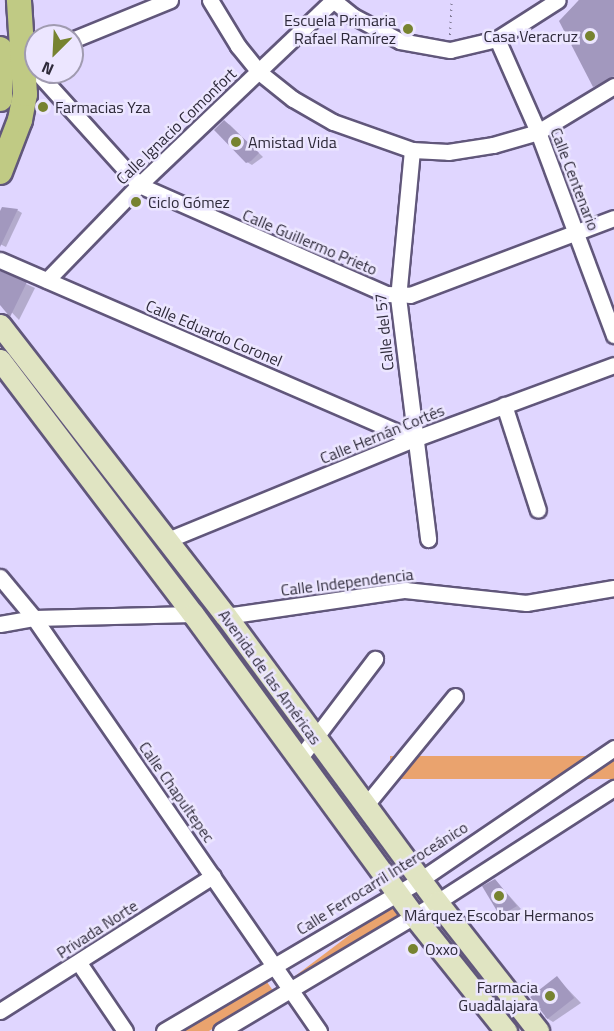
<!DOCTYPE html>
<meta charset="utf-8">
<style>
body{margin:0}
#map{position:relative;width:614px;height:1031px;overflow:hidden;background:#e0d6ff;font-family:"Titillium Web",sans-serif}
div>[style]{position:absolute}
.green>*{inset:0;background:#eaa36e;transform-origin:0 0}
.shadow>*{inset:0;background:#0003}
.building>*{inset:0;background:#a298be;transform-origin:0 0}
.path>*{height:2px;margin-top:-1px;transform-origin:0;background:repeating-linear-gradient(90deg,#827c98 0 1.5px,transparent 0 6px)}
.roads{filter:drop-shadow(2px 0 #61577b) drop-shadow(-2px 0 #61577b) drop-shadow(0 2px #61577b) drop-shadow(0 -2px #61577b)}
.minor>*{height:15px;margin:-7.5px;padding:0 7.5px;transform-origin:7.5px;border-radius:7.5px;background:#fff}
.secondary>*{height:21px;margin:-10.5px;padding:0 10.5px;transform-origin:10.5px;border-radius:10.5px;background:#e0e4c2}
.primary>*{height:24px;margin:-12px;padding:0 12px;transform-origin:12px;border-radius:12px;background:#c0ca84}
.dots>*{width:16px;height:16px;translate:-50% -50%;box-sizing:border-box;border:3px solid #ece6ff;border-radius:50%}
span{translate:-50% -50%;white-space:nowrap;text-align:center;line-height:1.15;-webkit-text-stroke:5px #ece6ff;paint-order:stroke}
.poi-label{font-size:16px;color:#2e2a3a}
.right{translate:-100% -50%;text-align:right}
.left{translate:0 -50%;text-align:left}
.street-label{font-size:16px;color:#2e2a3a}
.north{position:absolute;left:24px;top:24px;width:60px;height:60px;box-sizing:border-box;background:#ece6ff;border:2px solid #a09bb0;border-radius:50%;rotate:204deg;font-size:16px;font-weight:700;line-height:24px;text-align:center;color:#2e2a3a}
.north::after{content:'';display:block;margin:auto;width:21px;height:27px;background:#778330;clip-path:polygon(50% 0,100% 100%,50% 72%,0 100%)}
</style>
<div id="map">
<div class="green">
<div style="left:614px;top:756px;width:23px;height:224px;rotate:90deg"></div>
<div style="left:392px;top:903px;width:20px;height:130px;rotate:53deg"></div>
<div style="clip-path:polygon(267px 982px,274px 992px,209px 1031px,183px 1031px)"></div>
</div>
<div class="shadow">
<div style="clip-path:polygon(579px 0,614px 0,614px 89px,605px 93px,594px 86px,561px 21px)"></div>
<div style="clip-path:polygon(225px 122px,230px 125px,263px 157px,252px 165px,247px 162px)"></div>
<div style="clip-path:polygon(17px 210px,22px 213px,6px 247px,0 244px,0 215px)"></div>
<div style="clip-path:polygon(0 272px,35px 288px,19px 320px,0 300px)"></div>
<div style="clip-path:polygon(495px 880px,521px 909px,507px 918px,501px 915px)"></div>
<div style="clip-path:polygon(557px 978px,581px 1003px,553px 1022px,545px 1017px)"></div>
</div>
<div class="building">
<div style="clip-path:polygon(579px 0,614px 0,614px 76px,593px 87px,559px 21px)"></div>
<div style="clip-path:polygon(224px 120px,259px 153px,251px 161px,246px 163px,214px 130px)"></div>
<div style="clip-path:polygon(2px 207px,18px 209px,0 247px,0 211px)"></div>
<div style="clip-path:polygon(0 271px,27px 282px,10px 317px,0 305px)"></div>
<div style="clip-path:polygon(495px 879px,517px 906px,500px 916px,482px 886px)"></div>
<div style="left:557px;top:976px;width:28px;height:34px;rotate:52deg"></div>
</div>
<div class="path">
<div style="left:450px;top:35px;width:35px;rotate:-87deg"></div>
</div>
<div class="roads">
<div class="minor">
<div style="left:210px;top:0;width:54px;rotate:58.7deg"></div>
<div style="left:238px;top:46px;width:33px;rotate:51deg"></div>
<div style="left:259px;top:72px;width:43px;rotate:38.5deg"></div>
<div style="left:293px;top:99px;width:46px;rotate:29.9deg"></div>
<div style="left:333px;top:122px;width:84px;rotate:19.5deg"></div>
<div style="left:412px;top:150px;width:36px;rotate:3deg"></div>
<div style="left:448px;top:152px;width:46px;rotate:-8.8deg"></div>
<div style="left:493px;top:145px;width:47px;rotate:-16.1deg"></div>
<div style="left:538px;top:132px;width:89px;rotate:-31.2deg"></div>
<div style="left:333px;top:0;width:26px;rotate:39deg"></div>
<div style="left:353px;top:16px;width:53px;rotate:28deg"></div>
<div style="left:400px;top:41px;width:51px;rotate:10.2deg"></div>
<div style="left:450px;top:50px;width:48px;rotate:-13.2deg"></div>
<div style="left:497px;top:39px;width:72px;rotate:-32.6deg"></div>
<div style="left:497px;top:39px;width:102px;rotate:66.2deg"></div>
<div style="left:538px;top:132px;width:217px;rotate:69.5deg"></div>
<div style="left:72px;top:40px;width:106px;rotate:-22.2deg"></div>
<div style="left:37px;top:72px;width:152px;rotate:47.9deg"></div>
<div style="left:139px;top:185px;width:270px;rotate:23.8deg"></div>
<div style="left:386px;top:294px;width:24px;rotate:2deg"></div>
<div style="left:410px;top:295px;width:218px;rotate:-20.7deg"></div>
<div style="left:412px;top:150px;width:148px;rotate:95.4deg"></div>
<div style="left:398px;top:297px;width:244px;rotate:82.9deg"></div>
<div style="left:0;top:260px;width:451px;rotate:23.4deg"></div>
<div style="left:47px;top:280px;width:132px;rotate:-45.9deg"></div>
<div style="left:139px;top:185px;width:268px;rotate:-43.6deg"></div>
<div style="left:504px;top:405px;width:110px;rotate:72.1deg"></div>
<div style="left:165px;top:541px;width:269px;rotate:-22.3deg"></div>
<div style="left:414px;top:439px;width:213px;rotate:-20.3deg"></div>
<div style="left:0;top:577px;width:53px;rotate:50.3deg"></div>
<div style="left:34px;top:618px;width:502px;rotate:55.39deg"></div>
<div style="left:226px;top:616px;width:181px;rotate:-8.3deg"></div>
<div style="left:405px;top:590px;width:122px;rotate:6.1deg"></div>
<div style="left:526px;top:603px;width:89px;rotate:-9.7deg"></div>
<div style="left:0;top:624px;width:35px;rotate:-10deg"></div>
<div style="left:34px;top:618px;width:159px;rotate:-1.4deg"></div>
<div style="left:299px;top:759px;width:126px;rotate:-52.8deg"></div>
<div style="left:365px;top:806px;width:142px;rotate:-50.7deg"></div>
<div style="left:79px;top:963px;width:82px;rotate:55.9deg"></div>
<div style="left:0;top:1011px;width:252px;rotate:-32.4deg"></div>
<div style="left:164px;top:1031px;width:297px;rotate:-30.5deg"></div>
<div style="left:420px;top:880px;width:235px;rotate:-34.2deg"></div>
<div style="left:221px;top:1031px;width:252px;rotate:-30.8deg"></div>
<div style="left:437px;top:902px;width:211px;rotate:-32.8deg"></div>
</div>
<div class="secondary">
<div style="left:0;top:325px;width:368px;rotate:52.2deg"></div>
<div style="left:226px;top:616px;width:355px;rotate:53.6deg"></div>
<div style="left:437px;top:902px;width:164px;rotate:51.9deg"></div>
<div style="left:0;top:360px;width:319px;rotate:52.8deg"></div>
<div style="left:193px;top:614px;width:373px;rotate:53.8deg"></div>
<div style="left:413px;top:915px;width:149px;rotate:51.3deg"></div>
</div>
<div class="primary">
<div style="left:0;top:49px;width:50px;rotate:90deg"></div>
<div style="left:0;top:172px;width:56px;rotate:-69deg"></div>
<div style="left:20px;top:120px;width:26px;rotate:-79deg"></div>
<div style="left:25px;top:94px;width:94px;rotate:-93.7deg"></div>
</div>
</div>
<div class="dots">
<div style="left:408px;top:29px;background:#778330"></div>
<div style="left:590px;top:36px;background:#778330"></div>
<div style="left:43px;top:107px;background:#778330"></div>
<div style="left:236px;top:142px;background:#778330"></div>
<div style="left:136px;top:202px;background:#778330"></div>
<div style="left:499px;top:896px;background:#778330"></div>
<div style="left:413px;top:949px;background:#778330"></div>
<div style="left:550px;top:996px;background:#778330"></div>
</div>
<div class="poi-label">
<span class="right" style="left:396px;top:29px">Escuela Primaria<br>Rafael Ramírez</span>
<span class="right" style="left:578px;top:36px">Casa Veracruz</span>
<span class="left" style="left:55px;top:107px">Farmacias Yza</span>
<span class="left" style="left:248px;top:142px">Amistad Vida</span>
<span class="left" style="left:148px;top:202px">Ciclo Gómez</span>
<span style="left:499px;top:915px">Márquez Escobar Hermanos</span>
<span class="left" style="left:425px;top:949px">Oxxo</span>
<span class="right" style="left:538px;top:996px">Farmacia<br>Guadalajara</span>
</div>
<div class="street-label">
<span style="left:176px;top:126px;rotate:-44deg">Calle Ignacio Comonfort</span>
<span style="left:575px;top:179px;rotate:69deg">Calle Centenario</span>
<span style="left:310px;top:242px;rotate:23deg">Calle Guillermo Prieto</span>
<span style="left:384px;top:332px;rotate:-96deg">Calle del 57</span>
<span style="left:214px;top:333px;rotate:23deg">Calle Eduardo Coronel</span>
<span style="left:382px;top:434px;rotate:-22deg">Calle Hernán Cortés</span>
<span style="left:347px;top:582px;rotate:-7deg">Calle Independencia</span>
<span style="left:270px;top:677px;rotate:54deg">Avenida de las Américas</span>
<span style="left:177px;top:792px;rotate:55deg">Calle Chapultepec</span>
<span style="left:382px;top:878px;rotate:-32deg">Calle Ferrocarril Interoceánico</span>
<span style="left:97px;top:929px;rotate:-33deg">Privada Norte</span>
</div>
<div class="north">N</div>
</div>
